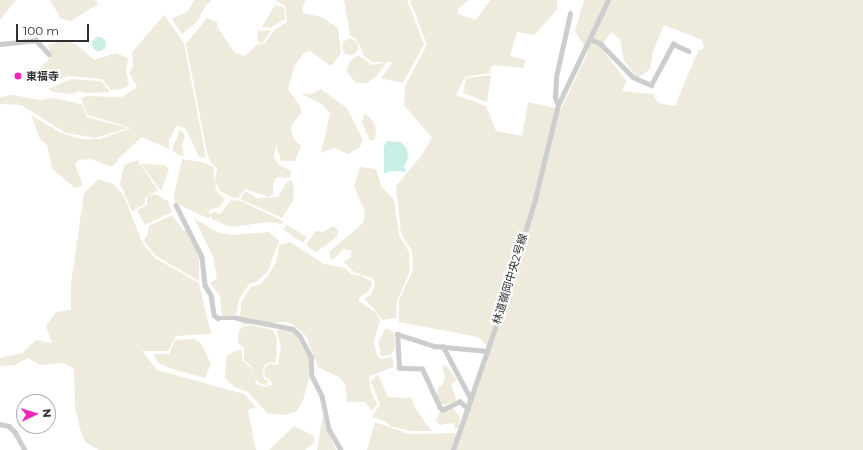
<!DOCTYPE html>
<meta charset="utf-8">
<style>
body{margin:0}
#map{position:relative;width:863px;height:450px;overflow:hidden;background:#fff;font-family:Montserrat,"Noto Sans JP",sans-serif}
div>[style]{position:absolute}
.green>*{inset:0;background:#eeebdd}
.round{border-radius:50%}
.water>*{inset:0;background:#c8efe5}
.minor>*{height:4.5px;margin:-2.25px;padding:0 2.25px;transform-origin:2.25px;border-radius:2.25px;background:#cdcdcd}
.dots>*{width:11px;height:11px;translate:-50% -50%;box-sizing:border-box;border:2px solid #fff;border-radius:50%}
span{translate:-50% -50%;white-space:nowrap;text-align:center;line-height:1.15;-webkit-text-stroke:4px #fff;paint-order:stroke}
.poi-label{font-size:11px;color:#303030;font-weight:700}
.left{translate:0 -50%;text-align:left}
.street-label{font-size:11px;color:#303030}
.north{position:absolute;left:16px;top:394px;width:40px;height:40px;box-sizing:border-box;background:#fff;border:1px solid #acacac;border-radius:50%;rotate:86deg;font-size:11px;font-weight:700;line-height:16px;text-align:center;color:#303030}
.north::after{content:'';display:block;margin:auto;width:14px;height:18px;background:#f425ba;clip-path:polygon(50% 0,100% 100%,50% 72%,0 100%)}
.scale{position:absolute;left:16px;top:24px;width:73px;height:18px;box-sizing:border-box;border:2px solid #303030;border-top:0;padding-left:5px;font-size:12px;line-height:14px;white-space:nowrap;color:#303030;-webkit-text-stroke:3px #fff;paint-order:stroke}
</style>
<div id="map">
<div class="green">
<div style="clip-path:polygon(0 0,16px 0,0 20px)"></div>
<div style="clip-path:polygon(50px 0,96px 0,98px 4px,71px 21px,61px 19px)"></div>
<div style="clip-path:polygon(194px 0,212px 0,206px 5px,197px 22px,182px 34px,172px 19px,188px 11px)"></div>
<div style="clip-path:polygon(275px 0,306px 0,302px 9px,303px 13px,322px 17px,338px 28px,341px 53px,331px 66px,310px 51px,303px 54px,294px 67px,288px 89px,301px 107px,301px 114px,292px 124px,291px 130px,294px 139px,301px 146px,295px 161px,281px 161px,276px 145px,274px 157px,278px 164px,291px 171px,289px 178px,277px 177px,273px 184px,273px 194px,269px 197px,245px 189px,238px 198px,233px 198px,220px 191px,215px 182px,217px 168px,211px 163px,207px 153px,186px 44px,207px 18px,217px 22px,218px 28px,235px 53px,245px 56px,256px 45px,265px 43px,273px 31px,287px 22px,285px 6px)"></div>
<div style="clip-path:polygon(344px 0,407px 0,424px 44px,403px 83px,381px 78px,393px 62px,372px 62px,364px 56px,357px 40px,350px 35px)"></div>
<div style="clip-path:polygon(evenodd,410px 0,469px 0,458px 9px,458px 14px,476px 20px,490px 0,557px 0,557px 10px,534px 35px,517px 32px,510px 56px,525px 60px,524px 68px,493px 65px,489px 73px,465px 77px,456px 95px,486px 106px,496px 131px,522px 136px,528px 102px,561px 109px,588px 52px,575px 31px,584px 0,863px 0,863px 450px,367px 450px,375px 422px,409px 434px,461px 433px,490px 349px,478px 337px,399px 322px,399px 300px,413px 270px,412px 250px,401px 234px,396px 186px,421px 156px,432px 138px,404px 105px,405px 86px,427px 45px,410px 0,664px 25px,702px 40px,704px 48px,698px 51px,675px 106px,658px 103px,653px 94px,622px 91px,627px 81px,606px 55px,604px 42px,611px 32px,620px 39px,624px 61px,638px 78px,650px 69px,653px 51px,664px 25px)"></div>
<div style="clip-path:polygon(275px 5px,284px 8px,285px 19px,270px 28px,262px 27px)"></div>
<div style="clip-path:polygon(164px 15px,184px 43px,206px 158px,199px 157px,186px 129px,177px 125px,169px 140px,169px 149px,142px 137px,118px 159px,115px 165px,109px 166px,91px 159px,79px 160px,75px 164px,83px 186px,75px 188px,52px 169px,47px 145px,40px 139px,31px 115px,61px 133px,82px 139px,100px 139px,131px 128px,88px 115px,81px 98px,87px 96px,122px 97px,137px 87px,129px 73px,133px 66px,132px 52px)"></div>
<div style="clip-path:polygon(271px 30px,263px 43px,258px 42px,257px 31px)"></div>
<div class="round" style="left:342px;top:39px;width:16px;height:16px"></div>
<div style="clip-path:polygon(63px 40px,77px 45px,94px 60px,116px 53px,128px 58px,126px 72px,129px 85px,122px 89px,111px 90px,102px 79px,69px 76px,50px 83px,43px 82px,40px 78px,40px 69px,51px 56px,48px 45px)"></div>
<div style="clip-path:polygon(358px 55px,372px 65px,387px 62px,377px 76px,367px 83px,356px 83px,346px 71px,351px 60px)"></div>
<div style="clip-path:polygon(491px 75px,487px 102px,463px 93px,466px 78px)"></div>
<div style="clip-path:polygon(71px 79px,101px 81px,110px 92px,86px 93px,79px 91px,72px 94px,53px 92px,48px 89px)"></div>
<div style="clip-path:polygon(321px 89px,347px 108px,363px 140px,360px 147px,348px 154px,334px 148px,321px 153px,330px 113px,322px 104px,301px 94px,314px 93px)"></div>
<div style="clip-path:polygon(13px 95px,40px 100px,54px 98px,76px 103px,83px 105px,87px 117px,128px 128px,95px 138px,66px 133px,21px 105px,0 104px,0 97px)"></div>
<div style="clip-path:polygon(364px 113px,373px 121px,376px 128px,375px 139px,370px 141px,362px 123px)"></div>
<div style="clip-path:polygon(180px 129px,185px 136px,182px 145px,184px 156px,178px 155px,172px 150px)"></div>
<div style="clip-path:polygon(182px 159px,201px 162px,213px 166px,216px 190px,225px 199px,220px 207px,209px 210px,209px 214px,215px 212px,220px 214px,231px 200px,241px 201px,283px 221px,282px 224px,270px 222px,231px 227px,212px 219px,210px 215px,209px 219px,175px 203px,174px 195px)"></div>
<div style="clip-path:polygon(137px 160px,158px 190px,145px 198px,145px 204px,132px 211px,120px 184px,124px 165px)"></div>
<div style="clip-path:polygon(141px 164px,165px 165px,169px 169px,161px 191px)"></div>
<div style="clip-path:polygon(360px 167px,376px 169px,381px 186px,394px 200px,399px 235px,409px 252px,410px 271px,397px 301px,396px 318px,383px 320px,364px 298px,370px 296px,375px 287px,374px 279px,354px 272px,344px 262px,351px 257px,351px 251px,343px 249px,332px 261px,329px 252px,363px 223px,365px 212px,354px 186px)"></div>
<div style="clip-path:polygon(98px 179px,113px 184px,123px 194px,143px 244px,155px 258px,199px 283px,211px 334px,176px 336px,168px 351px,142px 351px,157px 370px,244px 394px,256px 407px,248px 410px,256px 450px,99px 450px,85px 442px,80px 429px,75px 408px,74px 369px,64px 363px,40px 365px,28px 358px,15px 365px,0 366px,0 358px,22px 353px,36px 340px,52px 343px,46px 326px,56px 312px,71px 310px,71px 283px,84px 193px)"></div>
<div style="clip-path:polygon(291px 179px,294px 189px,293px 200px,282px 218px,240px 199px,245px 191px,257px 198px,278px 197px,285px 184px)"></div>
<div style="clip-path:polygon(155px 194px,168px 201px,172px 212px,145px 225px,137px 210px,147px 205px,147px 197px)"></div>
<div style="clip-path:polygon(172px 215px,184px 231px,187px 231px,199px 257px,199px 281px,156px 256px,143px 240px,147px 236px,149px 226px)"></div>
<div style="clip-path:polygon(194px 218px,217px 232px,232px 235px,269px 232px,279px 241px,268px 271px,258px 281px,249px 284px,239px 299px,236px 316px,222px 317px,220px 296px,210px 283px,217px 279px,213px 257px)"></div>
<div style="clip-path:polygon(287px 225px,307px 237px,303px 243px,283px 229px)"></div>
<div style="clip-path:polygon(333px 226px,338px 230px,337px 236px,324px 247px,315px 252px,306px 245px,316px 231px,323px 232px)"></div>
<div style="clip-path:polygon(290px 242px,324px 264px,346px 268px,350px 274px,362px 276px,372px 282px,369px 291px,359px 298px,359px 301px,375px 312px,380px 320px,374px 342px,377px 355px,380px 359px,392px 357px,394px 367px,369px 376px,371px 392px,377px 404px,372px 411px,365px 402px,347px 402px,345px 384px,340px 378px,318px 367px,306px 336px,295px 326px,287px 322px,243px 325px,240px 320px,241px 303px,246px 294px,251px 287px,261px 284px,269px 274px,276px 262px,279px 245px)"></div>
<div style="clip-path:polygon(252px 325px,273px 330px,277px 339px,276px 362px,265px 364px,263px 370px,264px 379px,269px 381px,266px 385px,259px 383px,254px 377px,251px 366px,244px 360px,244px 348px,238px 343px,238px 333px,242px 327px)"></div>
<div style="clip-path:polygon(386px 328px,394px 332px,395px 347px,391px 355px,381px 356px,378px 342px)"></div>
<div style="clip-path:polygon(276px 330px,292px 330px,295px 333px,310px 360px,310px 374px,303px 401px,297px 411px,285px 415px,267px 413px,248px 392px,233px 386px,225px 378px,226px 356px,241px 349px,243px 361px,250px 367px,257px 384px,264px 387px,272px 385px,271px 381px,265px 377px,264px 369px,269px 364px,278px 365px,281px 346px)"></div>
<div style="clip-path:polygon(194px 339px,201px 343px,211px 364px,205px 378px,172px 369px,160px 364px,156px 359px,154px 354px,169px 354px,175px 340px)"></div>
<div style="clip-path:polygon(446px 365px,457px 380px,451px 384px,457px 401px,444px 405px,439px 402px,437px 397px,438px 388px,443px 384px,445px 377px,442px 367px)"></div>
<div style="clip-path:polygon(378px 374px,388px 397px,411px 398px,417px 411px,432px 431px,410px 431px,390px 426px,385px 421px,372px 417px,380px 404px,371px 382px)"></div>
<div style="clip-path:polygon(453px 408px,460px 417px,459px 427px,455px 429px,454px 423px,439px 425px,436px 420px,440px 411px)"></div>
<div style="clip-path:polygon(323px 415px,326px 427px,336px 450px,317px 450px)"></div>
<div style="clip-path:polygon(294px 426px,314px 436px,315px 442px,305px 450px,269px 450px)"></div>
</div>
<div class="water">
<div class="round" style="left:92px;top:37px;width:14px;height:14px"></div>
<div style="clip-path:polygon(387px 141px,401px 142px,407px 149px,408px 159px,404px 166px,406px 172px,390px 171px,384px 174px,384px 146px)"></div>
</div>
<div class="minor">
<div style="left:590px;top:39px;width:12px;rotate:24deg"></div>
<div style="left:601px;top:44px;width:46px;rotate:45.9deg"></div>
<div style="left:633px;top:77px;width:20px;rotate:24deg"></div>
<div style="left:651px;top:85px;width:47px;rotate:-61.8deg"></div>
<div style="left:673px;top:44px;width:17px;rotate:24deg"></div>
<div style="left:0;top:44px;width:36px;rotate:-6deg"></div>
<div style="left:36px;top:40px;width:19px;rotate:47deg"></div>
<div style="left:558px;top:105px;width:8px;rotate:-113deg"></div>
<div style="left:555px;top:98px;width:21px;rotate:-87deg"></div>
<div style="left:556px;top:77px;width:65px;rotate:-77.5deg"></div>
<div style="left:176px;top:205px;width:58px;rotate:63.4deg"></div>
<div style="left:202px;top:257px;width:28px;rotate:84deg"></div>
<div style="left:205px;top:285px;width:12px;rotate:59deg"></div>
<div style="left:211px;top:295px;width:20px;rotate:81deg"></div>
<div style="left:214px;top:315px;width:5px;rotate:37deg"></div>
<div style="left:218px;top:318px;width:19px"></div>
<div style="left:237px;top:318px;width:57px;rotate:11.1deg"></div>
<div style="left:293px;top:329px;width:10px;rotate:45deg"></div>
<div style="left:300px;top:336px;width:24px;rotate:62deg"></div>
<div style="left:311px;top:357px;width:19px;rotate:87deg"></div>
<div style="left:312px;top:376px;width:22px;rotate:63deg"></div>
<div style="left:322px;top:396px;width:34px;rotate:78deg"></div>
<div style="left:329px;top:429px;width:24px;rotate:60deg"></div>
<div style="left:443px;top:346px;width:60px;rotate:62.2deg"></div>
<div style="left:468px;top:409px;width:11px;rotate:-139deg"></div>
<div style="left:460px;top:402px;width:19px;rotate:155deg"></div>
<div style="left:443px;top:410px;width:4px;rotate:-146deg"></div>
<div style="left:440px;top:408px;width:43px;rotate:-114.8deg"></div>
<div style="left:422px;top:369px;width:23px;rotate:-178deg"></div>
<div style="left:399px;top:368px;width:34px;rotate:-93deg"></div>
<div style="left:397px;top:334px;width:39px;rotate:18deg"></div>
<div style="left:434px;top:346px;width:54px;rotate:5.3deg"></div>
<div style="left:0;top:424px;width:9px;rotate:13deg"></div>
<div style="left:9px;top:426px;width:8px;rotate:45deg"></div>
<div style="left:15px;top:432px;width:21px;rotate:61deg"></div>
<div style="left:453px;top:450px;width:157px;rotate:-71deg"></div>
<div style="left:504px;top:302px;width:108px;rotate:-73.2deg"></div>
<div style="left:535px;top:199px;width:97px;rotate:-76.3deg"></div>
<div style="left:558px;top:105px;width:116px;rotate:-64.5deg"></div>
</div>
<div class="dots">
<div style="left:18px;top:76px;background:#f425ba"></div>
</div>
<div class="poi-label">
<span class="left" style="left:26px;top:76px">東福寺</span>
</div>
<div class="street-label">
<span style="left:510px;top:279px;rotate:-73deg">林道嶺岡中央2号線</span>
</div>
<div class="north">N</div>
<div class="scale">100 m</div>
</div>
